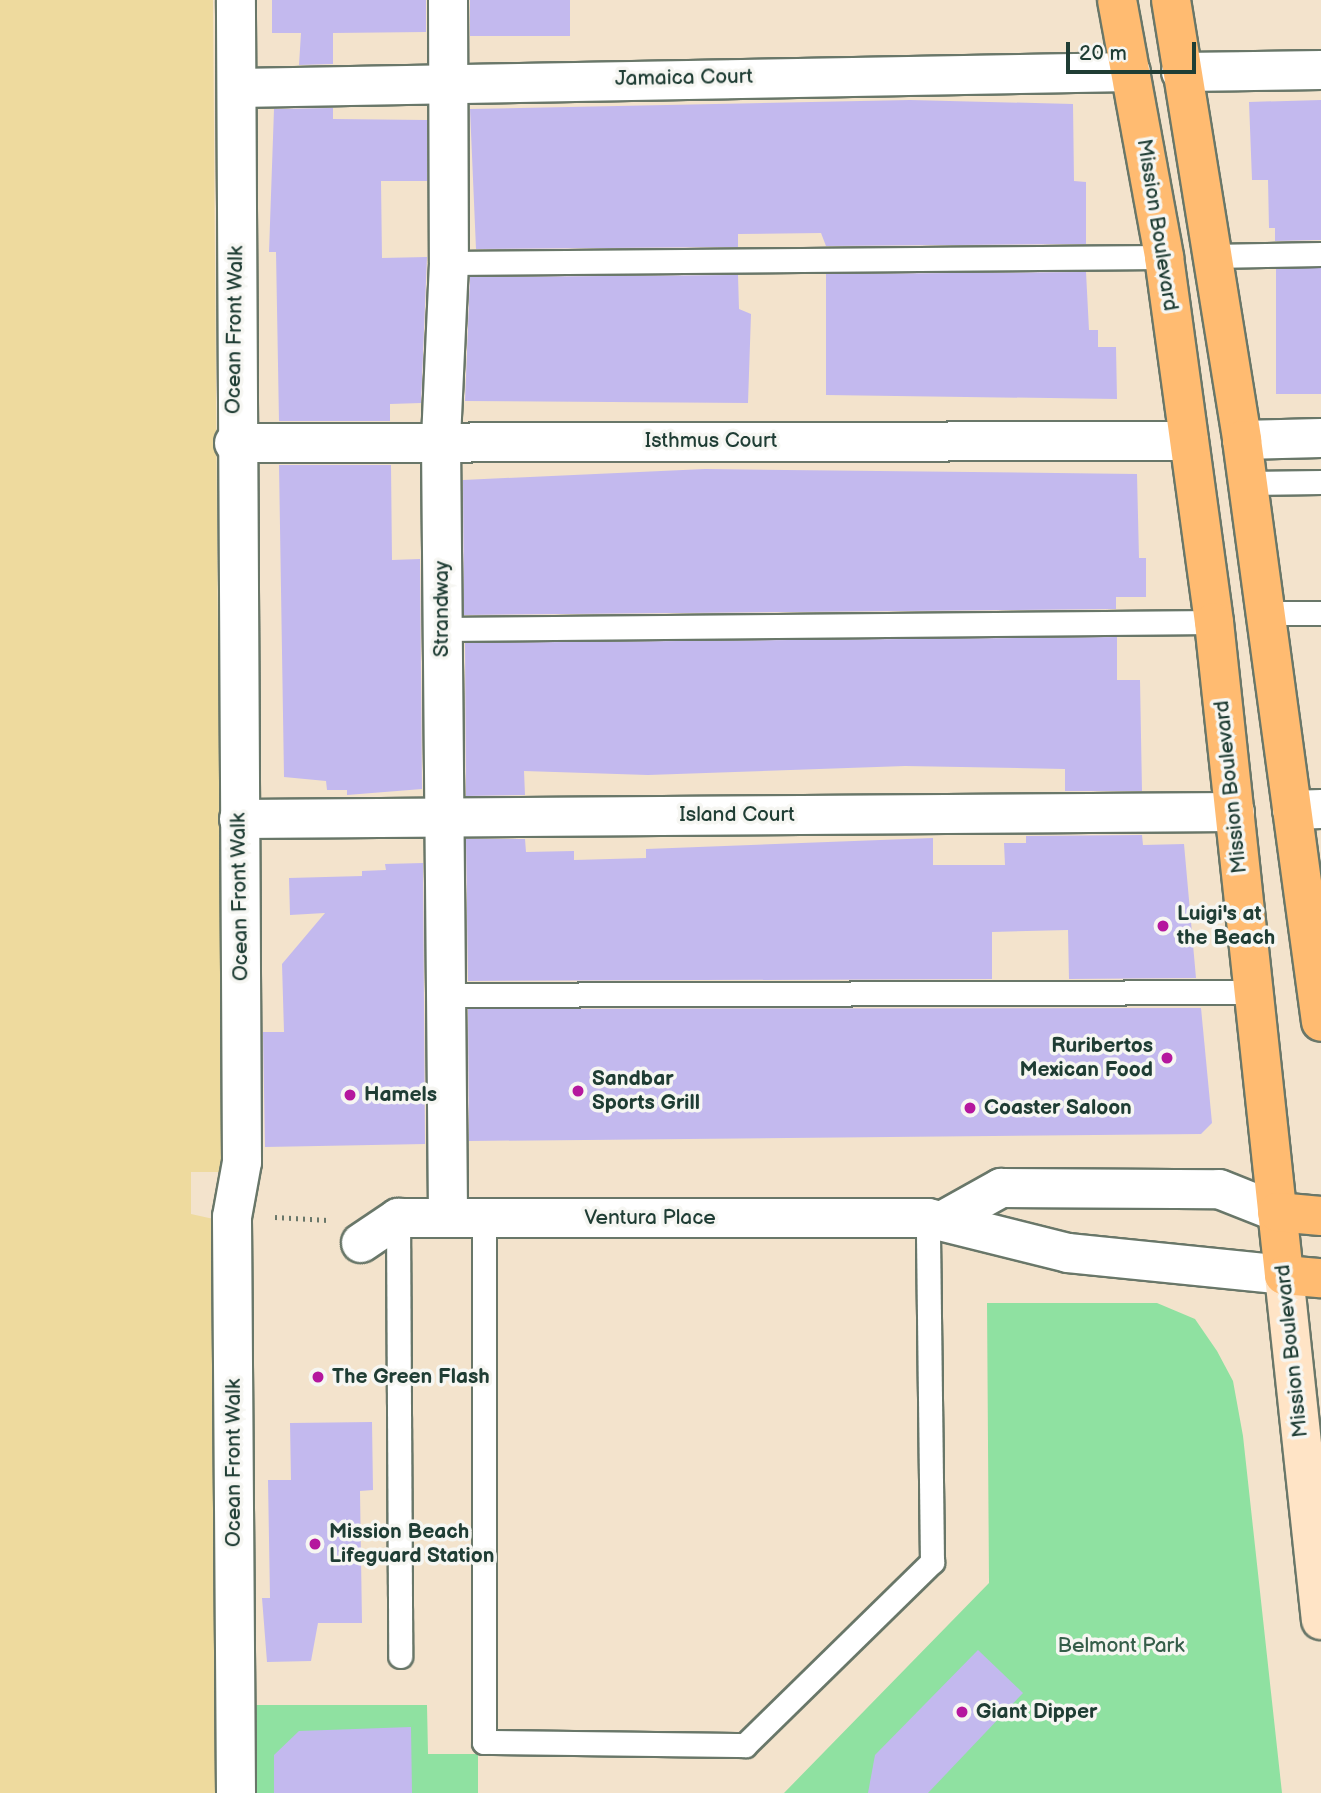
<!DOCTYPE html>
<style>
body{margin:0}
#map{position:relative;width:1321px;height:1793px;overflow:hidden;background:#f3e3cc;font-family:"Balsamiq Sans",sans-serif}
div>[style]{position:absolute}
.green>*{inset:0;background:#8fe1a1}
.sand>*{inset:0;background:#eeda9e}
.building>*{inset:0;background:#c3b9ee;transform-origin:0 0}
.path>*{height:4.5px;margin-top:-2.25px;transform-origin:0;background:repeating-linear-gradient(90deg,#697769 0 2px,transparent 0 7px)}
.roads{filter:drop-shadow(2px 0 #697769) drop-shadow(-2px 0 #697769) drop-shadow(0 2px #697769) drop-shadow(0 -2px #697769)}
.lane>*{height:23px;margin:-11.5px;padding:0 11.5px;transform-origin:11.5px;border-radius:11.5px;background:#fff}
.street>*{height:38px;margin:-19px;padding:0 19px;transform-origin:19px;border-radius:19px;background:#fff}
.secondary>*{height:38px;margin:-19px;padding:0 19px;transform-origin:19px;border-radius:19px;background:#ffe4c6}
.primary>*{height:38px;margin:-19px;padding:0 19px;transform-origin:19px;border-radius:19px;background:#ffbb71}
.dots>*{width:19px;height:19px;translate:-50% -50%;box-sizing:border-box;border:4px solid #f6f6f2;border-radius:50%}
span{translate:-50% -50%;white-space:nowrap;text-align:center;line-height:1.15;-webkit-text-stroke:7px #f6f6f2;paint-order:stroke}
.street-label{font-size:21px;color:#1f3d34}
.poi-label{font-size:21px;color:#1f3d34;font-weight:700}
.left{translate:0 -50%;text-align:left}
.right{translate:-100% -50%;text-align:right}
.park-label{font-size:21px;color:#355e4a}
.scale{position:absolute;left:1066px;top:42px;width:130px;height:32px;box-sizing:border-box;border:4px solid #1f3d34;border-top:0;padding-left:9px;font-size:21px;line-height:24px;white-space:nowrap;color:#1f3d34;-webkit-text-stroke:5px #f6f6f2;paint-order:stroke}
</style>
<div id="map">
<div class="green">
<div style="clip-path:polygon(987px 1303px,1157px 1303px,1195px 1319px,1217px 1351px,1233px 1381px,1243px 1436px,1282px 1793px,784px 1793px,989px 1583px)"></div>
<div style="clip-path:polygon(236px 1705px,427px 1705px,428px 1754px,478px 1754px,478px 1793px,236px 1793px)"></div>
</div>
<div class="sand">
<div style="clip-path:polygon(0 0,213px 0,222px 1172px,191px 1172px,191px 1214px,218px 1220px,224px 1793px,0 1793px)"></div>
</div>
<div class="building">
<div style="clip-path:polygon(272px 0,426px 0,426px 32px,333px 33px,333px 64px,299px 65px,301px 33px,272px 33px)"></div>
<div style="left:470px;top:0;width:100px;height:36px"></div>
<div style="clip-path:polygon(910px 100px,1073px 104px,1074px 181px,1086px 182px,1086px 244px,826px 246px,821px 233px,738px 234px,738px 247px,476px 249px,470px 109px)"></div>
<div style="clip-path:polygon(1321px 100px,1321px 240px,1275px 241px,1275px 228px,1269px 228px,1268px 180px,1252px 180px,1249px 102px)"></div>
<div style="clip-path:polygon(333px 108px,333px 119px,427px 120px,427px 181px,381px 181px,382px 258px,427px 257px,421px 403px,390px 404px,390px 421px,279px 421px,276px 252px,269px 252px,274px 109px)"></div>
<div style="left:1321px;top:268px;width:126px;height:45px;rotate:90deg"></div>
<div style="clip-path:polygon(1086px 272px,1089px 330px,1098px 330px,1098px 347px,1116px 347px,1117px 399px,826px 395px,826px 274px)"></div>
<div style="clip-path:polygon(738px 275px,739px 309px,751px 314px,748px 403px,465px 401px,470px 277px)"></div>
<div style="clip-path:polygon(279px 465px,391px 465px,392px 560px,420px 559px,422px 789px,347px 795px,347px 790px,327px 790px,326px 781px,284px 777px)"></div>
<div style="clip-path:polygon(705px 469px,1137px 474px,1139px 558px,1146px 558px,1146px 597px,1116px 597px,1116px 609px,464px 615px,463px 480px)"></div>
<div style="clip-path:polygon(1117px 637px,1117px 680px,1140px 680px,1142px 791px,1065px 791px,1065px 769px,905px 766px,648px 775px,524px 771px,525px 795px,466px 796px,465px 643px)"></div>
<div style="clip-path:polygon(1142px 835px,1143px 845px,1184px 844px,1196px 978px,1069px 979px,1068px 930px,992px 932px,992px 979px,468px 981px,466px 839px,525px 839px,526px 852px,574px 851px,574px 860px,646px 858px,646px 849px,933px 838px,933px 865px,1005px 865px,1004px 843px,1026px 843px,1026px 836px)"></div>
<div style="clip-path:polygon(423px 863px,425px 1144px,265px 1147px,263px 1032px,284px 1032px,282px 964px,325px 913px,290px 915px,289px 878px,362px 876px,362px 871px,386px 870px,385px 864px)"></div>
<div style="clip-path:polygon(1201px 1008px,1212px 1123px,1201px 1134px,469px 1141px,468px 1009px)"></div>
<div style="clip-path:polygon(372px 1422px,373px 1490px,360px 1491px,362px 1623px,318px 1623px,311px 1661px,267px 1662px,262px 1598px,270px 1598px,268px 1480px,291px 1480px,290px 1423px)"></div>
<div style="clip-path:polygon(978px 1650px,1023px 1693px,928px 1793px,868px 1793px,875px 1755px)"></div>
<div style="clip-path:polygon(411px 1727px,412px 1793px,274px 1793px,274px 1755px,299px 1731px)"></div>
</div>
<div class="path">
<div style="left:275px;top:1217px;width:53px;rotate:3.2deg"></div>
</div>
<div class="roads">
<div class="lane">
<div style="left:1211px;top:256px;width:110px;rotate:-1deg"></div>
<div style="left:449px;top:263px;width:715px;rotate:-0.48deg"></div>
<div style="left:1248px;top:483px;width:73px;rotate:-0.8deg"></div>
<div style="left:1267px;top:613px;width:54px"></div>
<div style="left:443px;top:629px;width:771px;rotate:-0.52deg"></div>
<div style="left:445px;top:995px;width:805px;rotate:-0.21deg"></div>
<div style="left:398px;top:1218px;width:438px;rotate:89.7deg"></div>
<div style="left:484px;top:1219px;width:523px;rotate:90deg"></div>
<div style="left:484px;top:1742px;width:261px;rotate:0.7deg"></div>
<div style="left:745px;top:1745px;width:262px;rotate:-44.4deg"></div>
<div style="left:932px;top:1562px;width:344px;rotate:-90.7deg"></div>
</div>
<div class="street">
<div style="left:448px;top:0;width:263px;rotate:89.8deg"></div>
<div style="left:449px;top:263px;width:178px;rotate:92.6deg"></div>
<div style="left:441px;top:441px;width:777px;rotate:89.48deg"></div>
<div style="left:1181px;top:72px;width:140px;rotate:-0.8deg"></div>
<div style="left:238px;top:88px;width:893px;rotate:-1.03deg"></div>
<div style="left:1242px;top:440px;width:79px;rotate:-1.5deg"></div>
<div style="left:234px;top:443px;width:955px;rotate:-0.12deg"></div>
<div style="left:1292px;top:810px;width:29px;rotate:-2deg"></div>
<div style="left:239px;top:819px;width:996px;rotate:-0.4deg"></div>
<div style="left:947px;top:1218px;width:62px;rotate:-29.1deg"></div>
<div style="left:1001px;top:1188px;width:218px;rotate:0.3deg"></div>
<div style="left:1219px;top:1189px;width:62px;rotate:21.6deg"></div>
<div style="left:361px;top:1243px;width:45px;rotate:-34deg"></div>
<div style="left:398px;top:1218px;width:530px"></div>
<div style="left:928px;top:1218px;width:144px;rotate:14deg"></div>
<div style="left:1068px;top:1253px;width:217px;rotate:5.8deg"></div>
<div style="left:236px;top:1793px;width:576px;rotate:-90.4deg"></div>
<div style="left:232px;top:1217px;width:56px;rotate:-79.7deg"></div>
<div style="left:242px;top:1162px;width:1162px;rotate:-90.3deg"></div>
</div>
<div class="secondary">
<div style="left:1284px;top:1275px;width:347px;rotate:83.9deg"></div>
</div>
<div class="primary">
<div style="left:1117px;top:0;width:261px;rotate:79.6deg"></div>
<div style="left:1164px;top:257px;width:368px;rotate:82.2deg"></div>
<div style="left:1214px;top:622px;width:657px;rotate:83.88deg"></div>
<div style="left:1284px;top:1275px;width:37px;rotate:5deg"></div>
<div style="left:1171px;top:0;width:446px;rotate:80.8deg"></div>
<div style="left:1242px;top:440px;width:587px;rotate:82.27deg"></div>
<div style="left:1277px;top:1212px;width:44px;rotate:5.2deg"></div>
</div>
</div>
<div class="dots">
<div style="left:1163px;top:926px;background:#b5179e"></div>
<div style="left:1167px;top:1058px;background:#b5179e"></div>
<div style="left:578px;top:1091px;background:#b5179e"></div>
<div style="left:350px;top:1095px;background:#b5179e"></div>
<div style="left:970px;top:1108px;background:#b5179e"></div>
<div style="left:318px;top:1377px;background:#b5179e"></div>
<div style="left:315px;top:1544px;background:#b5179e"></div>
<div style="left:962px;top:1712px;background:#b5179e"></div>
</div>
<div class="street-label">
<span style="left:684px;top:78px;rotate:-1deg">Jamaica Court</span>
<span style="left:1157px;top:225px;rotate:81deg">Mission Boulevard</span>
<span style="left:235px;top:330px;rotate:-89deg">Ocean Front Walk</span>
<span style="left:711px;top:441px">Isthmus Court</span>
<span style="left:442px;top:609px;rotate:-90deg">Strandway</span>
<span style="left:1231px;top:787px;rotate:-96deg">Mission Boulevard</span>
<span style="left:737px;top:815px">Island Court</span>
<span style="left:240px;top:897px;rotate:-91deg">Ocean Front Walk</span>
<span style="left:650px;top:1218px">Ventura Place</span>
<span style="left:1292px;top:1351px;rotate:-96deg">Mission Boulevard</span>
<span style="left:234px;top:1463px;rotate:-90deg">Ocean Front Walk</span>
</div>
<div class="poi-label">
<span class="left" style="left:1177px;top:926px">Luigi's at<br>the Beach</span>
<span class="right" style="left:1153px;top:1058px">Ruribertos<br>Mexican Food</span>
<span class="left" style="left:592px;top:1091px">Sandbar<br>Sports Grill</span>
<span class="left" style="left:364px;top:1095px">Hamels</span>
<span class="left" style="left:984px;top:1108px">Coaster Saloon</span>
<span class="left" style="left:332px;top:1377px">The Green Flash</span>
<span class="left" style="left:329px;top:1544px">Mission Beach<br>Lifeguard Station</span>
<span class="left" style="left:976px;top:1712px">Giant Dipper</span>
</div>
<div class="park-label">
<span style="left:1121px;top:1646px">Belmont Park</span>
</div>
<div class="scale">20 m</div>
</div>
